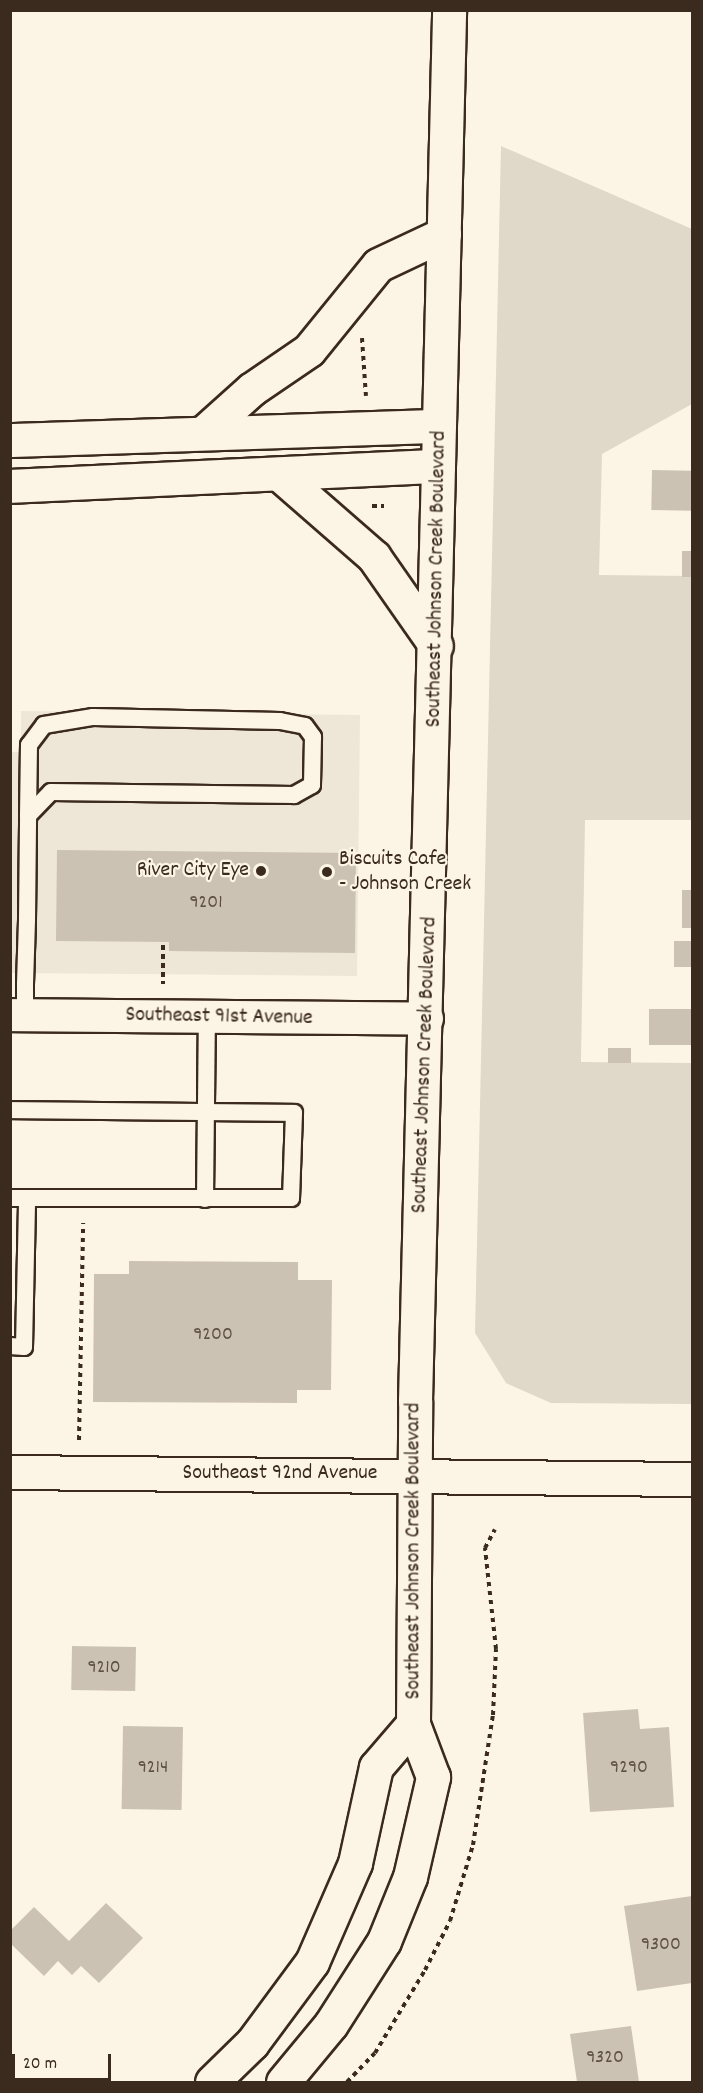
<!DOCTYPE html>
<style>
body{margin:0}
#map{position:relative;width:703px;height:2093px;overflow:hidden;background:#fcf5e5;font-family:Dekko,sans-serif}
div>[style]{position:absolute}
.built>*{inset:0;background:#eee6d6}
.green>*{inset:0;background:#e0d8c8}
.building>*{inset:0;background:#ccc2b3;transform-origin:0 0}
.path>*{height:4px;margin-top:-2px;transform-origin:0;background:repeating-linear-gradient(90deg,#3b2a1e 0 4.5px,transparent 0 9px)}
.roads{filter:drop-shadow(2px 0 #3b2a1e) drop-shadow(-2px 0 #3b2a1e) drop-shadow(0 2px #3b2a1e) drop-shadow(0 -2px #3b2a1e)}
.lane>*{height:16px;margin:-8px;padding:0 8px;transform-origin:8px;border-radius:8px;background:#fcf5e5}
.street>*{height:32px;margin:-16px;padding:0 16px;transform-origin:16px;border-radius:16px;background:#fcf5e5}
.secondary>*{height:33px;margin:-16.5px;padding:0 16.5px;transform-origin:16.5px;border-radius:16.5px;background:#fcf5e5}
.primary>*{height:33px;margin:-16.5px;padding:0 16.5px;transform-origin:16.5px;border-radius:16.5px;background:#fcf5e5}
.highway>*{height:33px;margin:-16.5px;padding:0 16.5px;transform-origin:16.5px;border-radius:16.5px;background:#fcf5e5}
.dots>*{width:16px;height:16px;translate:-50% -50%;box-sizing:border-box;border:3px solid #fcf5e5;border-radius:50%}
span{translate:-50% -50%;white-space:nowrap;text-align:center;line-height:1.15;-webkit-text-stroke:4.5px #fcf5e5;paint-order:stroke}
.number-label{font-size:20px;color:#5f5043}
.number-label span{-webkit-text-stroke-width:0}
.street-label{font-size:22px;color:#3b2a1e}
.poi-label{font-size:22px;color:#3b2a1e}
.left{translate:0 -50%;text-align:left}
.right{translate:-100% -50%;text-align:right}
.frame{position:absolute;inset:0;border:12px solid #3b2a1e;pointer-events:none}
.scale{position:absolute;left:12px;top:2054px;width:99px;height:27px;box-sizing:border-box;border:3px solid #3b2a1e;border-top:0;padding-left:8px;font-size:18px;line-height:21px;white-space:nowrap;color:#3b2a1e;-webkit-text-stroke:4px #fcf5e5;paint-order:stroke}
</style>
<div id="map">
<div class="built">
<div style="clip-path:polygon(21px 711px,360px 715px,357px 976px,11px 973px,10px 752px,21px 752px)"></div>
</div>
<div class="green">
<div style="clip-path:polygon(501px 146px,692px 229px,692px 404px,602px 454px,599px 575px,692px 576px,692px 820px,585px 820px,581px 1062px,692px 1063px,692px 1404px,551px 1403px,506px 1383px,475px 1333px)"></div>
</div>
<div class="building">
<div style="left:652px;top:470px;width:40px;height:40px;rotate:1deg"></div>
<div style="left:682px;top:551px;width:10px;height:26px"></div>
<div style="clip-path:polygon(57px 850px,356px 853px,355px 953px,169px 951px,169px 942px,56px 941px)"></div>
<div style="left:682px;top:890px;width:10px;height:38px"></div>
<div style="left:674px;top:941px;width:18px;height:26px"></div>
<div style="left:649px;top:1009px;width:43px;height:36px"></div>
<div style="left:608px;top:1048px;width:23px;height:15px"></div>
<div style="clip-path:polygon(129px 1261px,298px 1262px,298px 1280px,332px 1280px,331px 1390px,297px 1390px,297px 1403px,93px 1402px,94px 1274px,129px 1274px)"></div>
<div style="left:72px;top:1646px;width:64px;height:44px;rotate:1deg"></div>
<div style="clip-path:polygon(638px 1709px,640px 1729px,669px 1727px,674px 1807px,590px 1812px,583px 1713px)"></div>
<div style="left:123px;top:1726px;width:60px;height:83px;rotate:1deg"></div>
<div style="clip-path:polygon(692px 1896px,692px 1983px,637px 1991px,624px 1906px)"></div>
<div style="clip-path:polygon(106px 1903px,143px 1938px,99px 1983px,81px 1966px,72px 1975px,58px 1961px,44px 1976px,10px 1943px,10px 1931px,34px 1907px,69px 1941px)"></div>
<div style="clip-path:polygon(631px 2026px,639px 2082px,577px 2082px,570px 2034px)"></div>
</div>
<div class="path">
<div style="left:362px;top:338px;width:58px;rotate:86.1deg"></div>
<div style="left:372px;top:506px;width:12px"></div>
<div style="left:357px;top:858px;width:10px"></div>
<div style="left:163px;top:945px;width:39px;rotate:90deg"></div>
<div style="left:79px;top:1440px;width:217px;rotate:-88.9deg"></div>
<div style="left:347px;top:2082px;width:40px;rotate:-46deg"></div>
<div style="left:375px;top:2053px;width:97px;rotate:-58.9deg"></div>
<div style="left:425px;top:1970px;width:55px;rotate:-63deg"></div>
<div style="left:450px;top:1921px;width:79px;rotate:-73.2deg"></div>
<div style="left:473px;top:1845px;width:132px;rotate:-81.3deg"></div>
<div style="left:493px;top:1715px;width:66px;rotate:-87.4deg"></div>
<div style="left:496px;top:1649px;width:102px;rotate:-96.2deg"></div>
<div style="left:485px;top:1548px;width:21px;rotate:-62deg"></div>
</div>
<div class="roads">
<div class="lane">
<div style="left:25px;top:1015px;width:31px;rotate:-90deg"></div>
<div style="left:25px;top:984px;width:64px;rotate:-88.2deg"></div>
<div style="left:27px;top:920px;width:104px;rotate:-89.4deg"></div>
<div style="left:28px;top:816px;width:71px;rotate:-89.2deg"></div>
<div style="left:29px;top:745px;width:25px;rotate:-53deg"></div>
<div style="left:44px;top:725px;width:50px;rotate:-9.3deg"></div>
<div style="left:93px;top:717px;width:187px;rotate:1.2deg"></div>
<div style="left:280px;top:721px;width:25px;rotate:11deg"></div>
<div style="left:305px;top:726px;width:14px;rotate:54deg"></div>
<div style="left:313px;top:737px;width:48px;rotate:91.2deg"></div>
<div style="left:312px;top:785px;width:21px;rotate:151deg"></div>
<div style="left:294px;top:795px;width:243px;rotate:-179.3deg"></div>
<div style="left:51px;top:792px;width:33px;rotate:134deg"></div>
<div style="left:10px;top:1110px;width:284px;rotate:0.6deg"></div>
<div style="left:294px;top:1113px;width:85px;rotate:92deg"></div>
<div style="left:291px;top:1198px;width:281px;rotate:180deg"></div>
<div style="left:205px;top:1199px;width:182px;rotate:-89.4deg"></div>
<div style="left:10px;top:1346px;width:14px;rotate:4deg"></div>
<div style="left:24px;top:1347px;width:149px;rotate:-88.8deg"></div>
</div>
<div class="street">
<div style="left:10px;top:1015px;width:417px;rotate:0.5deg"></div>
</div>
<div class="secondary">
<div style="left:10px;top:1472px;width:682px;rotate:0.59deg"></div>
<div style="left:212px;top:2082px;width:56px;rotate:-44.3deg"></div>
<div style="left:252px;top:2043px;width:101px;rotate:-53.5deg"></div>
<div style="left:312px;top:1962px;width:108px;rotate:-66.5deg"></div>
<div style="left:355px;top:1863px;width:98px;rotate:-77.7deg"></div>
<div style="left:376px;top:1767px;width:57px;rotate:-49.3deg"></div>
<div style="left:283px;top:2082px;width:75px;rotate:-50.4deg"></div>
<div style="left:331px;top:2024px;width:98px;rotate:-57.4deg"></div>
<div style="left:384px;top:1941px;width:69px;rotate:-67.9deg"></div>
<div style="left:410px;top:1877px;width:103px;rotate:-77deg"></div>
<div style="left:433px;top:1777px;width:57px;rotate:-110.7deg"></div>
<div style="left:413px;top:1724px;width:323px;rotate:-89.6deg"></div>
<div style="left:415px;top:1401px;width:935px;rotate:-88.59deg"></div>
</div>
<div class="primary">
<div style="left:438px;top:466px;width:456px;rotate:-88.6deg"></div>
</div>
<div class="highway">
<div style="left:204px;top:432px;width:64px;rotate:-41.9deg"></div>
<div style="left:252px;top:389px;width:69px;rotate:-34.4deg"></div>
<div style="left:309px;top:350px;width:109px;rotate:-50.9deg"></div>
<div style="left:378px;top:265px;width:73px;rotate:-25.2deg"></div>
<div style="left:10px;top:440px;width:429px;rotate:-1.9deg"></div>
<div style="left:279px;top:474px;width:126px;rotate:41.1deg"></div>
<div style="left:374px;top:557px;width:108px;rotate:55.1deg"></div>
<div style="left:10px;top:486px;width:428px;rotate:-2.7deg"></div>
</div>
</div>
<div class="dots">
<div style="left:261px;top:871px;background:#3b2a1e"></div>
<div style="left:327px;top:872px;background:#3b2a1e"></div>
</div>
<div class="number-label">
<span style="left:206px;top:903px">9201</span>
<span style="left:213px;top:1335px">9200</span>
<span style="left:104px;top:1668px">9210</span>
<span style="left:153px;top:1768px">9214</span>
<span style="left:629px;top:1768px">9290</span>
<span style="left:661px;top:1945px">9300</span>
<span style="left:605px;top:2058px">9320</span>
</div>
<div class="street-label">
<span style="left:437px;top:579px;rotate:-89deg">Southeast Johnson Creek Boulevard</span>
<span style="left:219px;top:1017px;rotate:1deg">Southeast 91st Avenue</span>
<span style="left:425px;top:1065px;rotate:-88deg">Southeast Johnson Creek Boulevard</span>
<span style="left:280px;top:1474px">Southeast 92nd Avenue</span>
<span style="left:414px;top:1551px;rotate:-90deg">Southeast Johnson Creek Boulevard</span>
</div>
<div class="poi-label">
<span class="left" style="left:339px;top:872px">Biscuits Cafe<br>- Johnson Creek</span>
<span class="right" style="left:249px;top:871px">River City Eye</span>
</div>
<div class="frame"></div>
<div class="scale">20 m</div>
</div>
